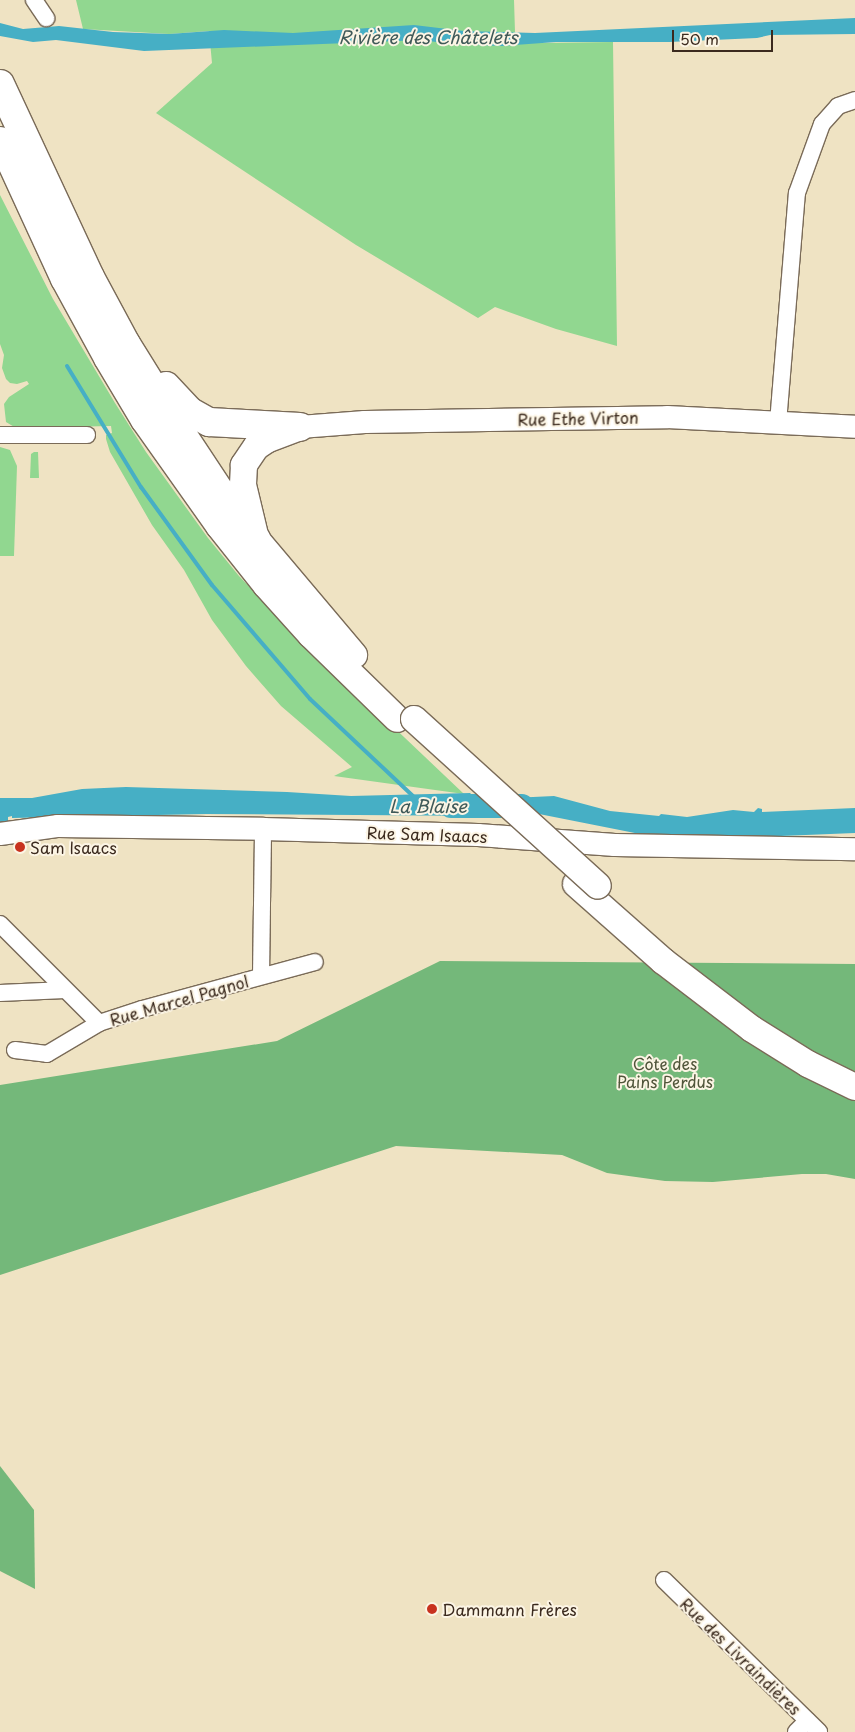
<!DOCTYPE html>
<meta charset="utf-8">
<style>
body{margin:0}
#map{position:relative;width:855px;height:1732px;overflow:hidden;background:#efe3c3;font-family:"Playpen Sans",sans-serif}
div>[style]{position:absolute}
.green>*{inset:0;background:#91d790}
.forest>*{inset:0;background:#74b87a}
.water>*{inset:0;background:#46afc5}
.stream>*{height:4px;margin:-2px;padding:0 2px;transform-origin:2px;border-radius:2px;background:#46afc5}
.river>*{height:24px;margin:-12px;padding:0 12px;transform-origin:12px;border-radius:12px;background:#46afc5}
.roads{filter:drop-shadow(1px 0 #7a6b58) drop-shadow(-1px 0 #7a6b58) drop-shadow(0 1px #7a6b58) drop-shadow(0 -1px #7a6b58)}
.minor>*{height:16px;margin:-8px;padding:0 8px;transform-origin:8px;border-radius:8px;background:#fff}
.secondary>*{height:22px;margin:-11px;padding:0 11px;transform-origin:11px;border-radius:11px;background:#fff}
.primary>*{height:26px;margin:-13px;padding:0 13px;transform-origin:13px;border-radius:13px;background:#fff}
.trunk>*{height:28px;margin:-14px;padding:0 14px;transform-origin:14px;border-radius:14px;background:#fff}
.bridges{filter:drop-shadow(1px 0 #7a6b58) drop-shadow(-1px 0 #7a6b58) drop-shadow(0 1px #7a6b58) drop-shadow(0 -1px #7a6b58)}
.primary-bridge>*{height:26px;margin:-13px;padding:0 13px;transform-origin:13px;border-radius:13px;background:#fff}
.dots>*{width:14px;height:14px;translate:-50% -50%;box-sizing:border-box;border:2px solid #fcf5e5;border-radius:50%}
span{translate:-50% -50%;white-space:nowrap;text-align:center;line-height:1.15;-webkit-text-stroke:4px #fcf5e5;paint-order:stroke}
.street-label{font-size:16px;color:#3b2a1e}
.poi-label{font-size:16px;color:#3b2a1e}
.left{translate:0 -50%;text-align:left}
.park-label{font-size:16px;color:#50553a}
.water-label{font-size:18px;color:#3f5958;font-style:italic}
.scale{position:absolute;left:672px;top:30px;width:101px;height:22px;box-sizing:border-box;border:2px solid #3b2a1e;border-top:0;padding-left:6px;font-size:15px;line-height:18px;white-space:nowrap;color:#3b2a1e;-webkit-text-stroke:4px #fcf5e5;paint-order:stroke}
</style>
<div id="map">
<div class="green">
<div style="clip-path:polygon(76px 0,514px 0,515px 32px,540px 43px,613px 42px,617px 346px,556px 329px,495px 307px,478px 318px,356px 245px,156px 113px,212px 63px,209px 31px,169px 34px,83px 29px)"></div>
<div style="clip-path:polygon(0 195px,53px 299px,115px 403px,146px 452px,208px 538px,239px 576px,285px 624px,464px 794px,334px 776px,352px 767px,281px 706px,246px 666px,212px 620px,184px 570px,152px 525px,110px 452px,106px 439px,106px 435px,112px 433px,111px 426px,16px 428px,6px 422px,4px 404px,9px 397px,29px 384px,27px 381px,17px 384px,10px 383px,6px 379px,2px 368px,4px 355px,0 344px)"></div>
<div style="clip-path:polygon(0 447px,10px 450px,17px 466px,14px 556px,0 556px)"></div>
<div style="clip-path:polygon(34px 452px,38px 452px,39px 478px,30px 478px,31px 454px)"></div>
</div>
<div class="forest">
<div style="clip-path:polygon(440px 961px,855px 964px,855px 1179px,826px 1174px,802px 1174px,713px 1182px,665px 1181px,607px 1173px,562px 1155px,396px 1146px,0 1275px,0 1085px,277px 1041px)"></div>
<div style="clip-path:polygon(0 1466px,34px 1510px,35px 1589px,0 1571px)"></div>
</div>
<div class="water">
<div style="clip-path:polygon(855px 18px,855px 34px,770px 35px,757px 38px,669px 42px,556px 42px,503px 46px,450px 44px,422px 40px,144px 51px,56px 40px,33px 42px,0 36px,0 23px,23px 29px,59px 26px,113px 32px,169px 34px,224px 30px,293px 33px,414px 25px,464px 31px,535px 33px)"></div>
<div style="clip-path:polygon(126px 787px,287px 792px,351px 796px,470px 793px,494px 816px,206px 814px,12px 818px,12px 816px,8px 817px,8px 822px,0 823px,0 798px,32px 798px,82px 789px)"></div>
<div style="clip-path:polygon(554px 796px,610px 811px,659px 816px,661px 814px,687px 817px,733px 810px,754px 812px,758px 808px,762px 809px,762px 812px,855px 808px,855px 833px,781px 836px,692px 837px,685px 834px,683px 836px,650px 836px,534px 813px,512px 798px)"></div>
</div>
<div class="stream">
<div style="left:67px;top:366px;width:142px;rotate:58.6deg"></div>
<div style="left:141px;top:487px;width:121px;rotate:54.1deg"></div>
<div style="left:212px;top:585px;width:150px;rotate:49.3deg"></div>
<div style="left:310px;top:699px;width:144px;rotate:43.3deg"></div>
</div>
<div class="river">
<div style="left:451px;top:806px;width:71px"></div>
</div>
<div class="roads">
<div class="minor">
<div style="left:34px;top:0;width:22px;rotate:56deg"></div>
<div style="left:778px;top:423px;width:231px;rotate:-85.3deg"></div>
<div style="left:797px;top:193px;width:73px;rotate:-70.1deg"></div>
<div style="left:822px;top:124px;width:24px;rotate:-48deg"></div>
<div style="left:838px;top:106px;width:18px;rotate:-19deg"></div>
<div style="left:0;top:435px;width:87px"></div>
<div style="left:0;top:924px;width:140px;rotate:45deg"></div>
<div style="left:261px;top:976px;width:147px;rotate:-89.2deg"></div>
<div style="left:0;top:993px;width:65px;rotate:-2.6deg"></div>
<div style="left:15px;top:1050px;width:32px;rotate:7deg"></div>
<div style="left:47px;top:1054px;width:61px;rotate:-30.8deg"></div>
<div style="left:99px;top:1023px;width:45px;rotate:-18deg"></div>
<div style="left:142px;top:1009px;width:179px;rotate:-15.2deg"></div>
<div style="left:664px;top:1580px;width:217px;rotate:44.4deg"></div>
<div style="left:796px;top:1732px;width:16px;rotate:-45deg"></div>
</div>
<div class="secondary">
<div style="left:300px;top:427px;width:65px;rotate:-4.4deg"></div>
<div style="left:365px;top:422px;width:302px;rotate:-0.9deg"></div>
<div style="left:667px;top:417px;width:188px;rotate:3deg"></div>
<div style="left:0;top:834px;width:59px;rotate:-7.9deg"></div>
<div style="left:58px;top:826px;width:205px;rotate:0.8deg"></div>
<div style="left:263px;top:829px;width:215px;rotate:1.6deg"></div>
<div style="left:478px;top:835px;width:137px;rotate:4.2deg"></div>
<div style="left:615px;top:845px;width:240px;rotate:1deg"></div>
</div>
<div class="primary">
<div style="left:0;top:140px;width:153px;rotate:65.3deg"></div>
<div style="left:64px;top:279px;width:90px;rotate:61.4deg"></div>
<div style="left:107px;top:358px;width:72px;rotate:59.2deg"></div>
<div style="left:144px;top:420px;width:130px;rotate:54.7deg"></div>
<div style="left:219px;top:526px;width:75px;rotate:51.5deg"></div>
<div style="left:266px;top:585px;width:67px;rotate:48deg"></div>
<div style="left:311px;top:635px;width:120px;rotate:44.3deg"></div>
<div style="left:300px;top:427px;width:34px;rotate:159deg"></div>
<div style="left:268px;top:439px;width:14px;rotate:146deg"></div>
<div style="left:256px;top:447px;width:22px;rotate:124deg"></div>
<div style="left:244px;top:465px;width:20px;rotate:93deg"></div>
<div style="left:243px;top:485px;width:56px;rotate:76.5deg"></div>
<div style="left:256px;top:539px;width:152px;rotate:49.8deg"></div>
<div style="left:576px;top:884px;width:116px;rotate:41.5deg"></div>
<div style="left:663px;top:961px;width:112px;rotate:37.4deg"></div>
<div style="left:752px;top:1029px;width:66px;rotate:32deg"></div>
<div style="left:808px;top:1064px;width:52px;rotate:26.1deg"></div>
</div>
<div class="trunk">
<div style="left:0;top:84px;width:213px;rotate:65deg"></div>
<div style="left:90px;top:277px;width:76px;rotate:61.8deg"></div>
<div style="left:126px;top:344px;width:106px;rotate:58.1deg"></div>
<div style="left:182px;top:434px;width:89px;rotate:56.5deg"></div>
<div style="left:231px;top:508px;width:40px;rotate:51deg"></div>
<div style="left:166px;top:386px;width:34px;rotate:47deg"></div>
<div style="left:189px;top:411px;width:23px;rotate:29deg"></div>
<div style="left:209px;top:422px;width:91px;rotate:3.1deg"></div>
</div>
</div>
<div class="bridges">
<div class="primary-bridge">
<div style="left:414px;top:719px;width:248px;rotate:42.2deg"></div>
</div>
</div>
<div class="dots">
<div style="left:20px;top:847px;background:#c8321e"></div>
<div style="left:432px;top:1609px;background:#c8321e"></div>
</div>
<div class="street-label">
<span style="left:578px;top:418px;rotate:-1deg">Rue Ethe Virton</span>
<span style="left:427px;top:834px;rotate:2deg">Rue Sam Isaacs</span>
<span style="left:179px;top:1000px;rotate:-16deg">Rue Marcel Pagnol</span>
<span style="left:741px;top:1656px;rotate:44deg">Rue des Livraindières</span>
</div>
<div class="poi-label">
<span class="left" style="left:30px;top:847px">Sam Isaacs</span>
<span class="left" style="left:442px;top:1609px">Dammann Frères</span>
</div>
<div class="park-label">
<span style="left:665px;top:1072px">Côte des<br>Pains Perdus</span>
</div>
<div class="water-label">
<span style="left:428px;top:37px">Rivière des Châtelets</span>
<span style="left:428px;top:806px">La Blaise</span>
</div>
<div class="scale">50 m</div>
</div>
